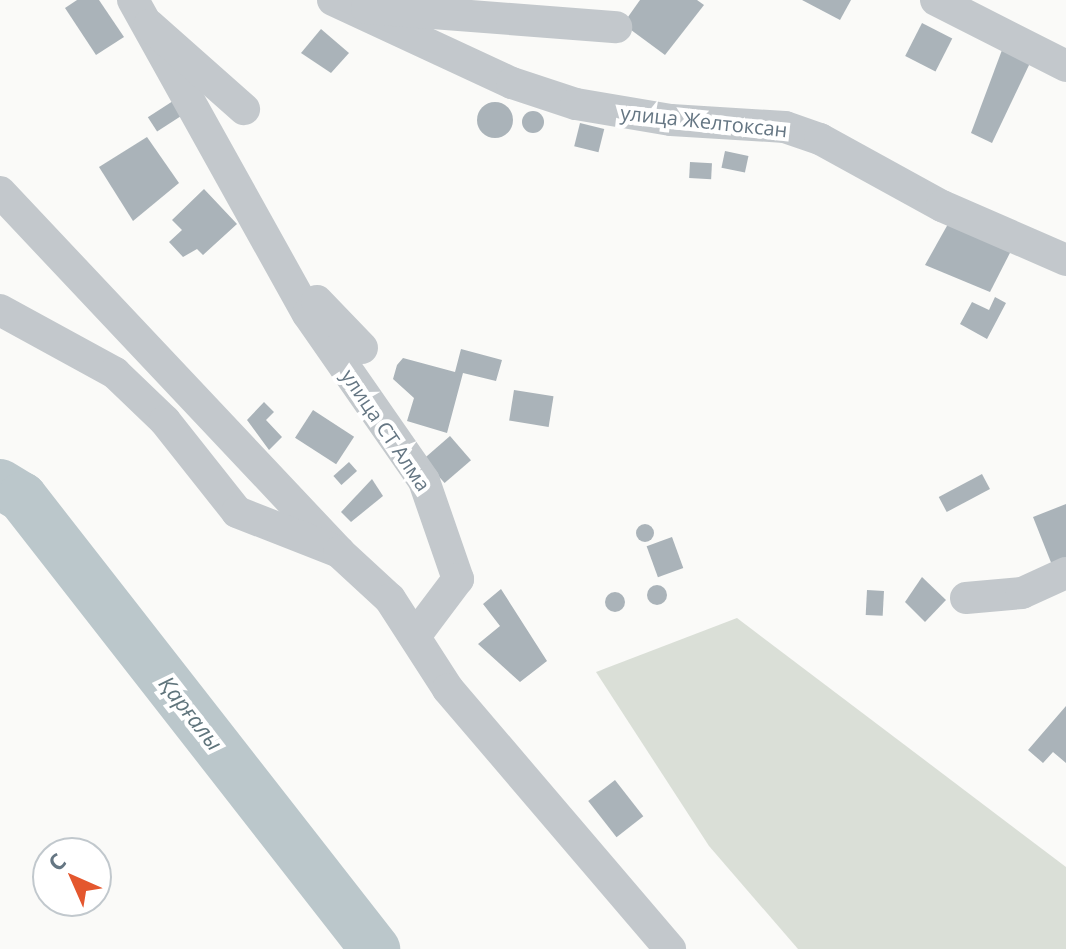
<!DOCTYPE html>
<meta charset="utf-8">
<style>
body{margin:0}
#map{position:relative;width:1066px;height:949px;overflow:hidden;background:#fafaf8;font-family:"Open Sans",sans-serif}
div>[style]{position:absolute}
.green>*{inset:0;background:#dadfd7}
.river>*{height:50px;margin:-25px;padding:0 25px;transform-origin:25px;border-radius:25px;background:#bbc7cb}
.building>*{inset:0;background:#aab3b9;transform-origin:0 0}
.round{border-radius:50%}
.minor>*{height:32px;margin:-16px;padding:0 16px;transform-origin:16px;border-radius:16px;background:#c3c8cc}
span{translate:-50% -50%;white-space:nowrap;text-align:center;line-height:1.15;-webkit-text-stroke:8px #fff;paint-order:stroke}
.street-label{font-size:20px;color:#657683}
.water-label{font-size:22px;color:#60757c;font-style:italic}
.north{position:absolute;left:32px;top:837px;width:80px;height:80px;box-sizing:border-box;background:#fff;border:2px solid #c1c8cd;border-radius:50%;rotate:315deg;font-size:22px;font-weight:700;line-height:32px;text-align:center;color:#657683}
.north::after{content:'';display:block;margin:auto;width:28px;height:36px;background:#e4572e;clip-path:polygon(50% 0,100% 100%,50% 72%,0 100%)}
</style>
<div id="map">
<div class="green">
<div style="clip-path:polygon(737px 618px,1066px 867px,1066px 949px,798px 949px,709px 846px,596px 672px)"></div>
</div>
<div class="river">
<div style="left:0;top:484px;width:26px;rotate:31deg"></div>
<div style="left:22px;top:497px;width:574px;rotate:52.01deg"></div>
</div>
<div class="building">
<div style="clip-path:polygon(77px 0,99px 0,124px 37px,96px 55px,65px 8px)"></div>
<div style="clip-path:polygon(640px 0,697px 0,704px 5px,665px 55px,623px 24px)"></div>
<div style="clip-path:polygon(802px 0,851px 0,840px 20px)"></div>
<div style="left:922px;top:23px;width:34px;height:37px;rotate:27deg"></div>
<div style="clip-path:polygon(321px 29px,349px 53px,331px 73px,301px 53px)"></div>
<div style="clip-path:polygon(1002px 50px,1030px 63px,992px 143px,971px 133px)"></div>
<div style="left:173px;top:101px;width:17px;height:30px;rotate:57deg"></div>
<div class="round" style="left:477px;top:102px;width:36px;height:36px"></div>
<div class="round" style="left:522px;top:111px;width:22px;height:22px"></div>
<div style="left:580px;top:123px;width:25px;height:24px;rotate:14deg"></div>
<div style="clip-path:polygon(147px 137px,179px 183px,133px 221px,99px 167px)"></div>
<div style="left:725px;top:151px;width:24px;height:17px;rotate:12deg"></div>
<div style="left:690px;top:162px;width:22px;height:16px;rotate:3deg"></div>
<div style="clip-path:polygon(204px 189px,237px 224px,203px 255px,197px 249px,183px 257px,169px 242px,182px 230px,172px 220px)"></div>
<div style="clip-path:polygon(948px 224px,1014px 245px,990px 292px,925px 265px)"></div>
<div style="clip-path:polygon(995px 297px,1006px 303px,987px 339px,960px 324px,972px 302px,989px 310px)"></div>
<div style="clip-path:polygon(461px 349px,502px 360px,496px 381px,463px 373px,447px 433px,407px 421px,414px 398px,393px 379px,397px 365px,403px 358px,455px 372px)"></div>
<div style="left:514px;top:390px;width:40px;height:31px;rotate:9deg"></div>
<div style="clip-path:polygon(264px 402px,274px 412px,266px 420px,282px 437px,269px 450px,247px 420px)"></div>
<div style="left:313px;top:410px;width:49px;height:33px;rotate:33deg"></div>
<div style="left:450px;top:436px;width:32px;height:35px;rotate:49deg"></div>
<div style="left:349px;top:462px;width:12px;height:21px;rotate:48deg"></div>
<div style="left:982px;top:474px;width:17px;height:49px;rotate:62deg"></div>
<div style="clip-path:polygon(372px 479px,383px 496px,351px 522px,341px 512px)"></div>
<div style="clip-path:polygon(1066px 504px,1066px 559px,1052px 565px,1033px 517px)"></div>
<div class="round" style="left:636px;top:524px;width:18px;height:18px"></div>
<div style="left:672px;top:537px;width:33px;height:27px;rotate:70deg"></div>
<div style="clip-path:polygon(922px 577px,946px 600px,925px 622px,905px 602px)"></div>
<div class="round" style="left:647px;top:585px;width:20px;height:20px"></div>
<div style="clip-path:polygon(501px 589px,547px 661px,520px 682px,478px 644px,500px 626px,483px 604px)"></div>
<div style="left:867px;top:590px;width:17px;height:25px;rotate:3deg"></div>
<div class="round" style="left:605px;top:592px;width:20px;height:20px"></div>
<div style="clip-path:polygon(1066px 706px,1066px 763px,1053px 752px,1043px 763px,1028px 750px)"></div>
<div style="left:615px;top:780px;width:46px;height:34px;rotate:52deg"></div>
</div>
<div class="minor">
<div style="left:133px;top:0;width:359px;rotate:60.9deg"></div>
<div style="left:308px;top:314px;width:203px;rotate:55.2deg"></div>
<div style="left:424px;top:481px;width:104px;rotate:70.9deg"></div>
<div style="left:458px;top:579px;width:70px;rotate:126.9deg"></div>
<div style="left:333px;top:0;width:197px;rotate:24.9deg"></div>
<div style="left:512px;top:83px;width:67px;rotate:18.2deg"></div>
<div style="left:576px;top:104px;width:96px;rotate:9.6deg"></div>
<div style="left:671px;top:120px;width:114px;rotate:3.5deg"></div>
<div style="left:785px;top:127px;width:37px;rotate:19deg"></div>
<div style="left:820px;top:139px;width:139px;rotate:28.8deg"></div>
<div style="left:942px;top:206px;width:135px;rotate:23.5deg"></div>
<div style="left:936px;top:0;width:146px;rotate:26.9deg"></div>
<div style="left:367px;top:8px;width:250px;rotate:4.4deg"></div>
<div style="left:149px;top:25px;width:127px;rotate:41.5deg"></div>
<div style="left:0;top:192px;width:494px;rotate:46.7deg"></div>
<div style="left:317px;top:301px;width:65px;rotate:46.2deg"></div>
<div style="left:0;top:310px;width:131px;rotate:28.7deg"></div>
<div style="left:115px;top:373px;width:69px;rotate:43.8deg"></div>
<div style="left:165px;top:421px;width:116px;rotate:51.6deg"></div>
<div style="left:237px;top:512px;width:110px;rotate:21.4deg"></div>
<div style="left:339px;top:552px;width:69px;rotate:42.7deg"></div>
<div style="left:390px;top:599px;width:107px;rotate:57.2deg"></div>
<div style="left:448px;top:689px;width:342px;rotate:49.5deg"></div>
<div style="left:966px;top:598px;width:56px;rotate:-5.1deg"></div>
<div style="left:1022px;top:593px;width:48px;rotate:-24.4deg"></div>
</div>
<div class="street-label">
<span style="left:704px;top:121px;rotate:6deg">улица Желтоксан</span>
<span style="left:386px;top:430px;rotate:56deg">улица СТ Алма</span>
</div>
<div class="water-label">
<span style="left:191px;top:713px;rotate:52deg">Қарғалы</span>
</div>
<div class="north">С</div>
</div>
